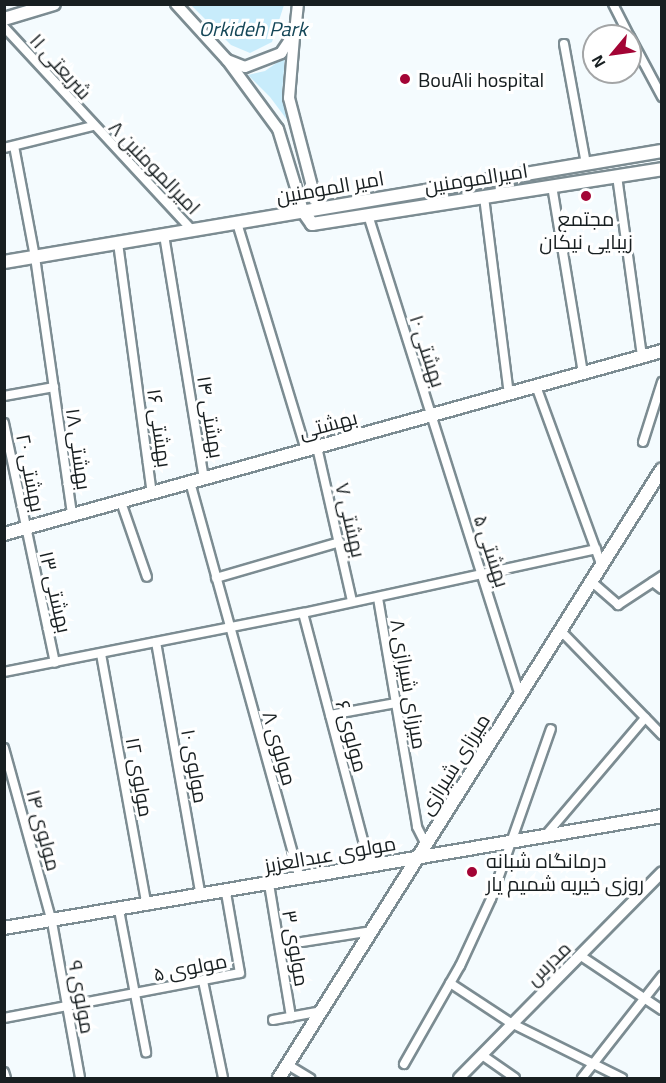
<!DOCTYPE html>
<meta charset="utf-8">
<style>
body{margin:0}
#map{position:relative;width:666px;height:1083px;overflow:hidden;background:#f4fbfe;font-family:Georgia,Cairo,serif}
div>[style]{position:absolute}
.green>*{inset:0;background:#c8ecfb}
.roads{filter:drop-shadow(2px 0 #7c8c92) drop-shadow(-2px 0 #7c8c92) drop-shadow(0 2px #7c8c92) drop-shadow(0 -2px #7c8c92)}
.minor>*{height:8px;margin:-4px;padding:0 4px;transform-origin:4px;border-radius:4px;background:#fff}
.tertiary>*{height:10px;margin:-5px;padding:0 5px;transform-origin:5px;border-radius:5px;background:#fff}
.secondary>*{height:12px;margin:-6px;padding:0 6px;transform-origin:6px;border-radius:6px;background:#fff}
.dots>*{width:16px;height:16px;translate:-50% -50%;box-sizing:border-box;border:3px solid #fff;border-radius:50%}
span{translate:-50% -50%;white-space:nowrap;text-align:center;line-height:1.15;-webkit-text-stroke:6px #fff;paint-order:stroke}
.park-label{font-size:20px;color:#154758;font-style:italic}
.street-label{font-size:20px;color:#181f21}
.poi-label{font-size:20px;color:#181f21}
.left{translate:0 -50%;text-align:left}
.frame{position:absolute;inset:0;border:6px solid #181f21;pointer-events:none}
.north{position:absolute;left:582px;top:24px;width:60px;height:60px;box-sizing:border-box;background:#fff;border:2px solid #a3a5a6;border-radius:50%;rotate:241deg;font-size:16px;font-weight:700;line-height:24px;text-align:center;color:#181f21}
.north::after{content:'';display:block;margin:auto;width:21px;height:27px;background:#a30435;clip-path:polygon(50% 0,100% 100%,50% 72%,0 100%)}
</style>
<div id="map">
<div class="green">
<div style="clip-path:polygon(191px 5px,284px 5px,272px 42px,250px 53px,231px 45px)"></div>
<div style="clip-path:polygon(285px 57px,282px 94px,288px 121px,270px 97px,248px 75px,265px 71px)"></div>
</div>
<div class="roads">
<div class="minor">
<div style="left:613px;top:4px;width:36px;rotate:63deg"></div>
<div style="left:4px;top:27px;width:277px;rotate:47.2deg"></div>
<div style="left:630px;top:37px;width:68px;rotate:61.9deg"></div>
<div style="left:564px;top:44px;width:122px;rotate:79.6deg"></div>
<div style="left:14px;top:146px;width:113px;rotate:79.3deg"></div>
<div style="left:35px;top:257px;width:261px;rotate:81.8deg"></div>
<div style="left:4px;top:148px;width:92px;rotate:-13.9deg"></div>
<div style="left:617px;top:176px;width:183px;rotate:82.1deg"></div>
<div style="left:552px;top:186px;width:190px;rotate:80.6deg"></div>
<div style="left:484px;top:197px;width:199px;rotate:82.8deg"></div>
<div style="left:368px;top:215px;width:504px;rotate:72.46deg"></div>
<div style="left:237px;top:223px;width:237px;rotate:73.1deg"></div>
<div style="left:164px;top:235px;width:246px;rotate:80.7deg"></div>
<div style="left:118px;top:243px;width:252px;rotate:82.3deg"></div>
<div style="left:536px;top:386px;width:192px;rotate:69.9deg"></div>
<div style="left:4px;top:396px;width:51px;rotate:-10.2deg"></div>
<div style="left:4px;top:423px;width:245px;rotate:78deg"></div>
<div style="left:643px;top:442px;width:63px;rotate:-72.4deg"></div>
<div style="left:317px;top:447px;width:158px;rotate:77.2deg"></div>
<div style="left:190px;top:482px;width:412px;rotate:74.5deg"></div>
<div style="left:121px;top:502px;width:79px;rotate:70.9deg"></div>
<div style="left:216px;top:578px;width:129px;rotate:-16.2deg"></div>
<div style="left:592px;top:582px;width:35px;rotate:41deg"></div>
<div style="left:618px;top:605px;width:53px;rotate:-33.4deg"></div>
<div style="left:653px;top:582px;width:11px;rotate:38deg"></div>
<div style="left:378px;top:598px;width:232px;rotate:80.3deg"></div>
<div style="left:417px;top:827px;width:20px;rotate:63deg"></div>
<div style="left:303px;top:613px;width:263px;rotate:75.2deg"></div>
<div style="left:561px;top:631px;width:145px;rotate:45.8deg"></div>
<div style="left:156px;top:642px;width:258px;rotate:80deg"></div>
<div style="left:101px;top:654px;width:256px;rotate:79.7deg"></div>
<div style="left:4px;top:672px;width:305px;rotate:-11.2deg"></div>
<div style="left:303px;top:613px;width:300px;rotate:-12.3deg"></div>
<div style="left:330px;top:715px;width:67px;rotate:-10.3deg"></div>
<div style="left:4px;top:748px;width:180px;rotate:74.6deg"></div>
<div style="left:52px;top:922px;width:158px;rotate:79.8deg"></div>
<div style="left:545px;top:836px;width:155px;rotate:-49.7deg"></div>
<div style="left:269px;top:884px;width:135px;rotate:80.6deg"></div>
<div style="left:119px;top:910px;width:145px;rotate:79.2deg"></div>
<div style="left:302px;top:942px;width:71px;rotate:-8.9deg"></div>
<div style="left:581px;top:956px;width:97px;rotate:33.7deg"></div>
<div style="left:203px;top:981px;width:99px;rotate:78.3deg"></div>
<div style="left:450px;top:983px;width:73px;rotate:33.3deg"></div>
<div style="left:511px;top:1023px;width:124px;rotate:26.4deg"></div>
<div style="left:4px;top:1018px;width:240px;rotate:-10.8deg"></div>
<div style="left:240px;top:973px;width:81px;rotate:-99.9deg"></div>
<div style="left:273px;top:1020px;width:50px;rotate:-10.4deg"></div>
<div style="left:482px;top:1055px;width:40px;rotate:34.9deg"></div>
<div style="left:404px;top:1064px;width:113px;rotate:-60.3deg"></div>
<div style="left:460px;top:966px;width:74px;rotate:-65.2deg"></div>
<div style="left:491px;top:899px;width:180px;rotate:-70.6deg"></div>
<div style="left:288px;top:1065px;width:26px;rotate:31deg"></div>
<div style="left:4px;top:1072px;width:6px;rotate:72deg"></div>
<div style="left:582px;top:1078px;width:130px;rotate:-51.9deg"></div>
</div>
<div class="tertiary">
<div style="left:176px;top:4px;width:76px;rotate:47.7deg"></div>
<div style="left:227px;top:60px;width:19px;rotate:21deg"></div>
<div style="left:245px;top:67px;width:39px;rotate:-21deg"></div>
<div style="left:281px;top:53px;width:25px;rotate:-56deg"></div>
<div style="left:295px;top:32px;width:28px;rotate:-84deg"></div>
<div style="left:294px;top:37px;width:61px;rotate:94.7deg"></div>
<div style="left:289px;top:98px;width:115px;rotate:75.4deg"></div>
<div style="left:228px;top:61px;width:84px;rotate:53.7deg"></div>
<div style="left:278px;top:129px;width:86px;rotate:73deg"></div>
<div style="left:459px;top:1078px;width:289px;rotate:-45.4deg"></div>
</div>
<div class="secondary">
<div style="left:4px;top:19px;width:52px;rotate:-16.7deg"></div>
<div style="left:303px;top:211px;width:16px;rotate:55deg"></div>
<div style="left:312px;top:224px;width:354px;rotate:-8.9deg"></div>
<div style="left:4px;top:262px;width:667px;rotate:-9.58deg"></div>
<div style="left:4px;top:534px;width:683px;rotate:-15.54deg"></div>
<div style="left:4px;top:928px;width:667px;rotate:-9.66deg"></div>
<div style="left:279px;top:1078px;width:719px;rotate:-57.83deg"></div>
</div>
</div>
<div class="dots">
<div style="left:405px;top:79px;background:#a30435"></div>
<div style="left:586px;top:196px;background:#a30435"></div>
<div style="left:472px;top:872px;background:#a30435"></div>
</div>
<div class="park-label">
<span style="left:253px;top:28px">Orkideh Park</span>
</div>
<div class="street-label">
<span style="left:61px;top:66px;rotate:48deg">شریعتی ۱۱</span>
<span style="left:155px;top:167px;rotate:46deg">امیرالمومنین ۸</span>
<span style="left:476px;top:178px;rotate:-9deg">امیرالمومنین</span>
<span style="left:330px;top:187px;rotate:-10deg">امیر المومنین</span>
<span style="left:428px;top:351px;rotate:72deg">بهشتی ۱۰</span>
<span style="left:211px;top:417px;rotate:81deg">بهشتی ۱۴</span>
<span style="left:328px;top:424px;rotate:-15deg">بهشتی</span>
<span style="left:160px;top:428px;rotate:82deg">بهشتی ۱۶</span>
<span style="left:79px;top:449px;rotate:82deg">بهشتی ۱۸</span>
<span style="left:31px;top:473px;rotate:79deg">بهشتی ۲۰</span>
<span style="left:351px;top:520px;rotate:77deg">بهشتی ۷</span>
<span style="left:492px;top:551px;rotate:72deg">بهشتی ۵</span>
<span style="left:56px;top:592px;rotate:77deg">بهشتی ۱۳</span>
<span style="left:409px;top:684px;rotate:80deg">میرزای شیرازی ۸</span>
<span style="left:352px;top:736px;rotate:75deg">مولوی ۶</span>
<span style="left:280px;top:748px;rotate:74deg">مولوی ۸</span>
<span style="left:454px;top:764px;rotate:-58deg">میرزای شیرازی</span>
<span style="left:195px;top:766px;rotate:80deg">مولوی ۱۰</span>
<span style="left:140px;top:777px;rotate:80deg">مولوی ۱۲</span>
<span style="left:44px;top:830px;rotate:75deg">مولوی ۱۴</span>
<span style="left:330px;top:854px;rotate:-10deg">مولوی عبدالعزیز</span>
<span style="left:296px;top:948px;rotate:80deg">مولوی ۳</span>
<span style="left:548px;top:963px;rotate:-44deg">مدرس</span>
<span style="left:190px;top:967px;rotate:-11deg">مولوی ۵</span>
<span style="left:82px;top:997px;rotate:80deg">مولوی ۹</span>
</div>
<div class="poi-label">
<span class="left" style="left:418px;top:79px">BouAli hospital</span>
<span style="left:586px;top:230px">مجتمع<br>زیبایی نیکان</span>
<span class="left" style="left:486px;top:872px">درمانگاه شبانه<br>روزی خیریه شمیم یار</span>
</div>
<div class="frame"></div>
<div class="north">N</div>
</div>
